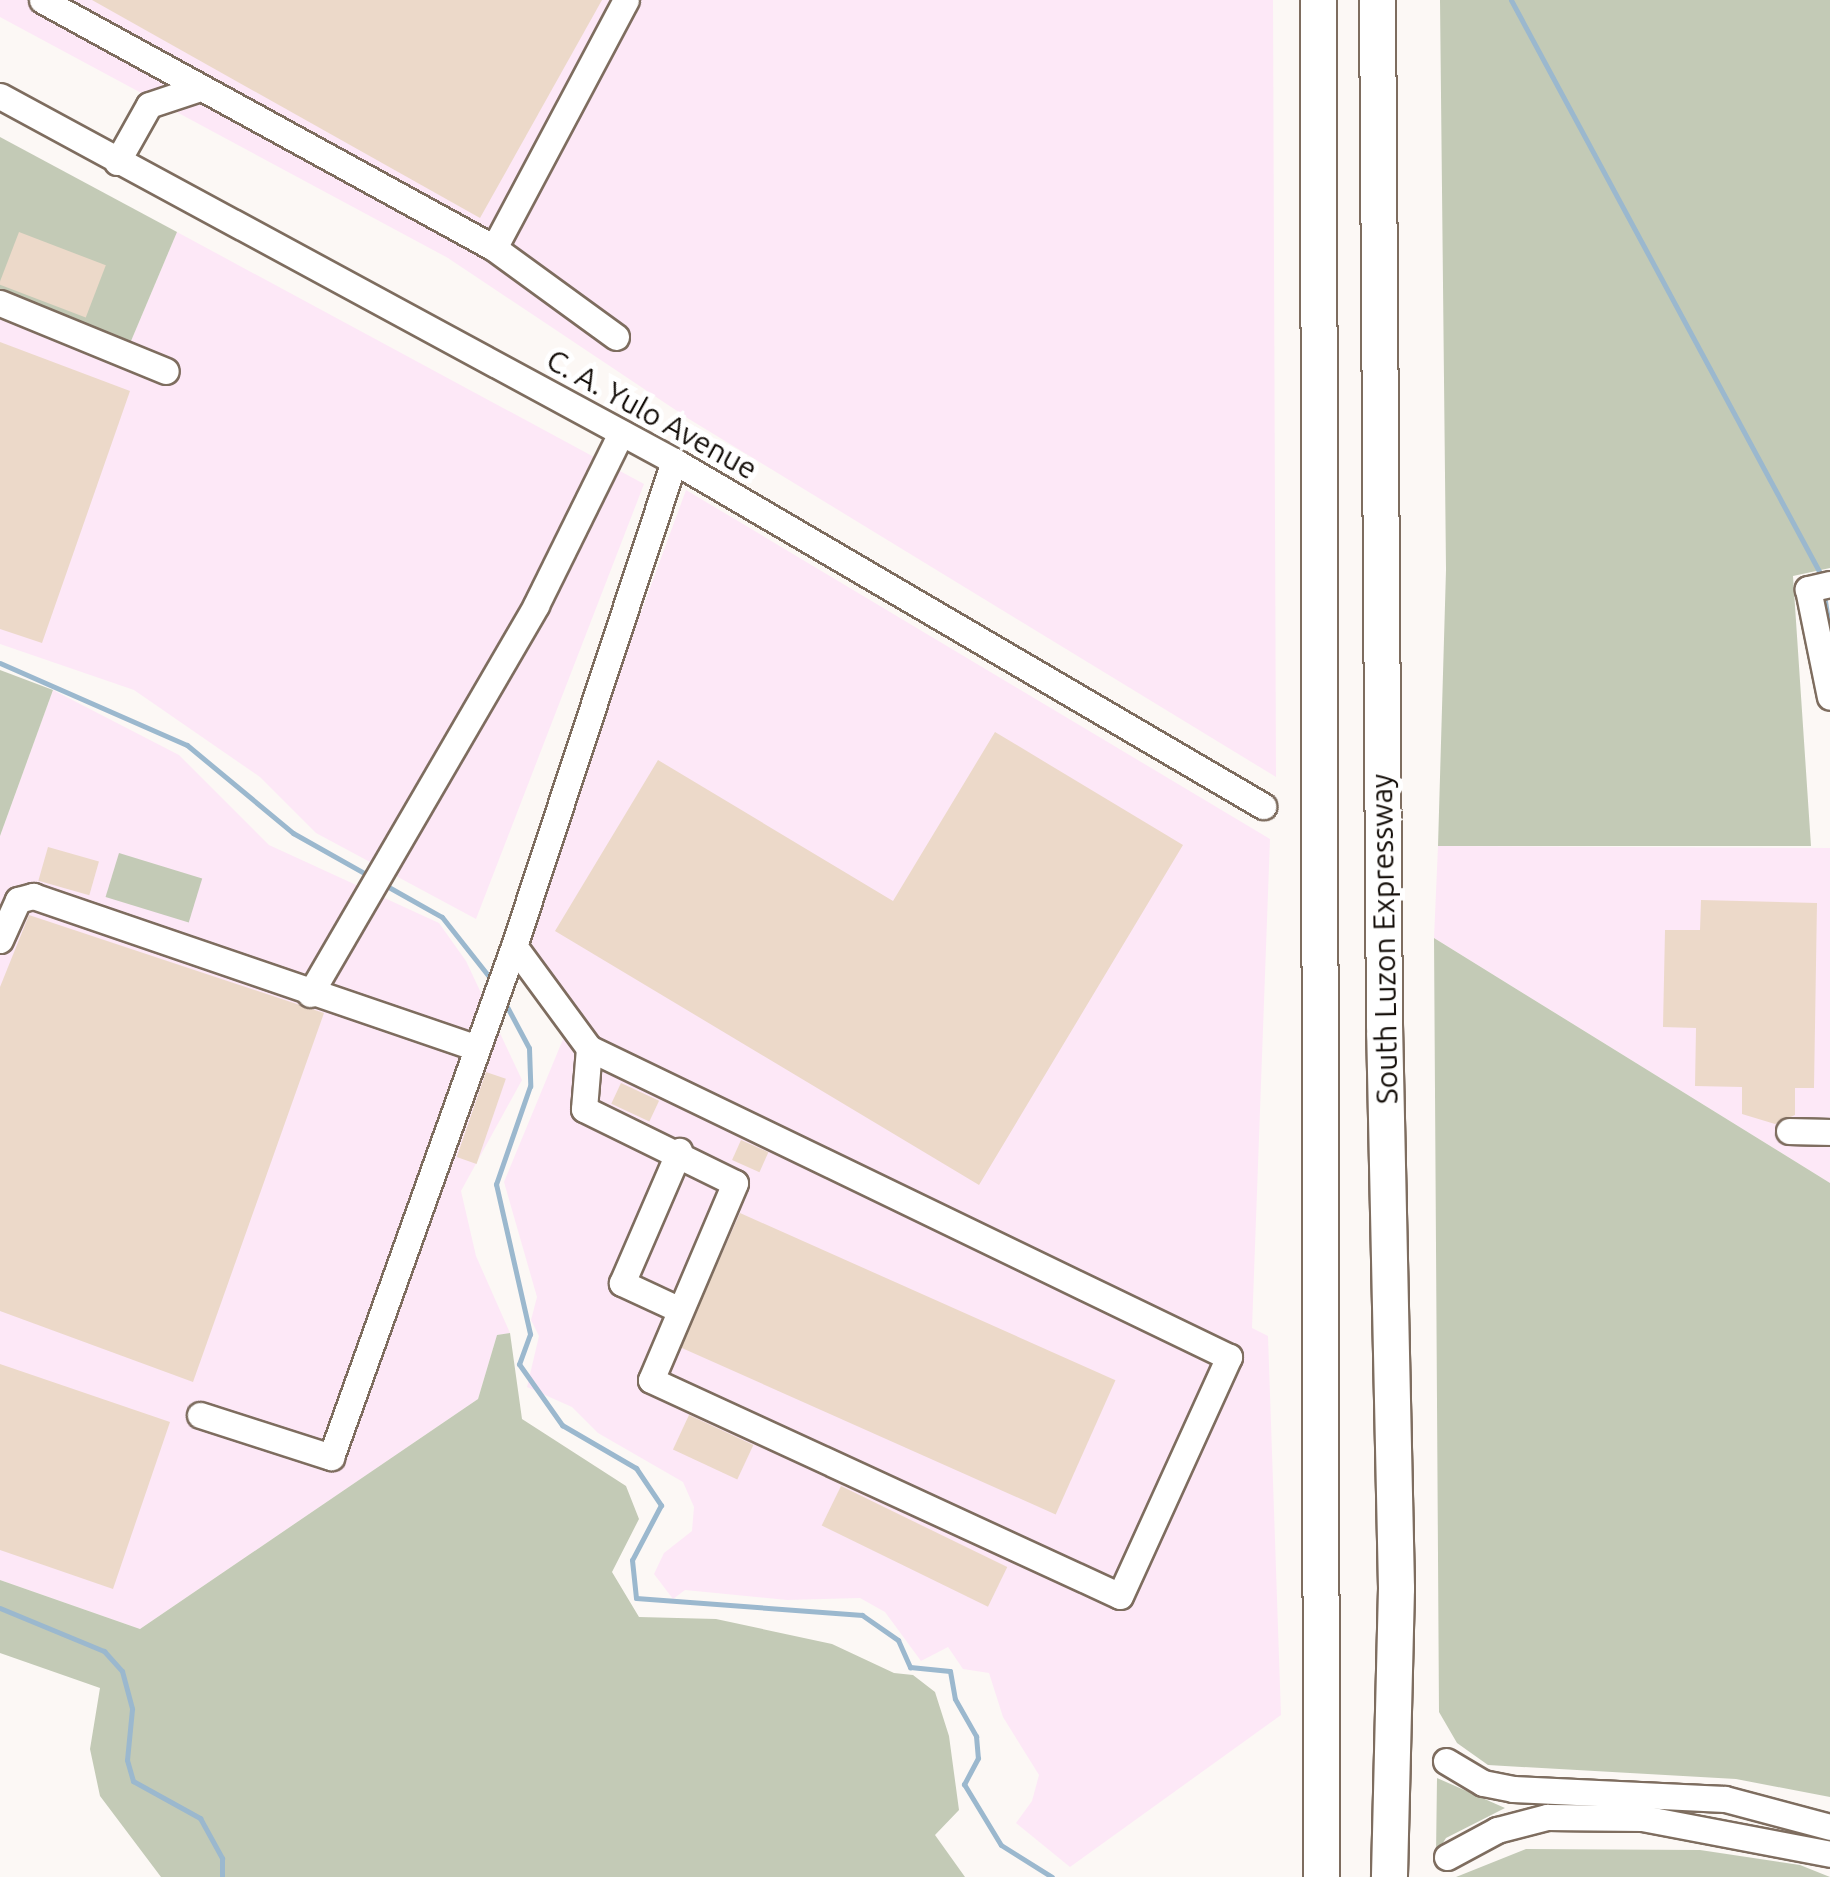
<!DOCTYPE html>
<style>
body{margin:0}
#map{position:relative;width:1830px;height:1877px;overflow:hidden;background:#fcf8f5;font-family:Ubuntu,sans-serif}
div>[style]{position:absolute}
.industrial>*{inset:0;background:#fde8f7}
.green>*{inset:0;background:#c3cab6;transform-origin:0 0}
.stream>*{height:5px;margin:-2.5px;padding:0 2.5px;transform-origin:2.5px;border-radius:2.5px;background:#9bb8ce}
.building>*{inset:0;background:#ecd9c9;transform-origin:0 0}
.roads{filter:drop-shadow(2px 0 #7e6d5f) drop-shadow(-2px 0 #7e6d5f) drop-shadow(0 2px #7e6d5f) drop-shadow(0 -2px #7e6d5f)}
.minor>*{height:25px;margin:-12.5px;padding:0 12.5px;transform-origin:12.5px;border-radius:12.5px;background:#fff}
.highway>*{height:35px;margin:-17.5px;padding:0 17.5px;transform-origin:17.5px;border-radius:17.5px;background:#fff}
span{translate:-50% -50%;white-space:nowrap;text-align:center;line-height:1.15;-webkit-text-stroke:10px #fff;paint-order:stroke}
.street-label{font-size:30px;color:#140e09}
</style>
<div id="map">
<div class="industrial">
<div style="clip-path:polygon(0 0,1273px 0,1276px 777px,689px 419px,448px 258px,0 17px)"></div>
<div style="clip-path:polygon(177px 232px,644px 484px,476px 919px,316px 833px,260px 777px,134px 690px,0 644px,0 311px,123px 360px)"></div>
<div style="clip-path:polygon(686px 490px,1270px 839px,1252px 1328px,1268px 1336px,1281px 1715px,1070px 1867px,1016px 1823px,1032px 1801px,1039px 1775px,1003px 1717px,989px 1673px,963px 1669px,948px 1647px,921px 1661px,885px 1612px,860px 1598px,787px 1600px,685px 1590px,673px 1599px,654px 1574px,664px 1553px,692px 1531px,694px 1507px,683px 1482px,598px 1433px,572px 1407px,527px 1387px,539px 1336px,531px 1320px,537px 1297px,504px 1182px,573px 1015px,529px 939px,535px 901px)"></div>
<div style="clip-path:polygon(53px 690px,179px 755px,269px 845px,439px 923px,466px 961px,522px 1080px,461px 1191px,476px 1256px,510px 1333px,497px 1335px,478px 1399px,140px 1629px,0 1580px,0 836px)"></div>
<div style="clip-path:polygon(1438px 846px,1830px 848px,1830px 1183px,1434px 938px)"></div>
</div>
<div class="green">
<div style="clip-path:polygon(1440px 0,1830px 0,1830px 568px,1793px 576px,1811px 846px,1438px 846px,1446px 570px)"></div>
<div style="clip-path:polygon(0 137px,177px 232px,123px 360px,0 311px)"></div>
<div style="clip-path:polygon(0 670px,53px 690px,0 836px)"></div>
<div style="left:119px;top:853px;width:87px;height:46px;rotate:17deg"></div>
<div style="clip-path:polygon(1434px 938px,1830px 1183px,1830px 1797px,1736px 1779px,1488px 1765px,1457px 1743px,1439px 1712px)"></div>
<div style="clip-path:polygon(510px 1333px,522px 1419px,626px 1486px,639px 1519px,612px 1572px,639px 1617px,716px 1619px,832px 1644px,894px 1673px,913px 1675px,935px 1692px,949px 1736px,959px 1810px,935px 1835px,965px 1877px,161px 1877px,100px 1796px,90px 1749px,100px 1688px,0 1653px,0 1580px,140px 1629px,478px 1399px,497px 1335px)"></div>
<div style="clip-path:polygon(1437px 1778px,1505px 1808px,1446px 1838px,1436px 1854px)"></div>
<div style="clip-path:polygon(1526px 1849px,1700px 1850px,1800px 1865px,1830px 1877px,1456px 1877px)"></div>
</div>
<div class="stream">
<div style="left:1511px;top:0;width:649px;rotate:61.66deg"></div>
<div style="left:1825px;top:601px;width:31px;rotate:81deg"></div>
<div style="left:0;top:663px;width:204px;rotate:23.7deg"></div>
<div style="left:187px;top:745px;width:138px;rotate:39.7deg"></div>
<div style="left:293px;top:833px;width:90px;rotate:29.4deg"></div>
<div style="left:385px;top:885px;width:65px;rotate:29.3deg"></div>
<div style="left:442px;top:917px;width:79px;rotate:51.7deg"></div>
<div style="left:504px;top:1001px;width:53px;rotate:62deg"></div>
<div style="left:529px;top:1048px;width:38px;rotate:88deg"></div>
<div style="left:530px;top:1086px;width:104px;rotate:109.1deg"></div>
<div style="left:496px;top:1184px;width:154px;rotate:77.2deg"></div>
<div style="left:530px;top:1334px;width:32px;rotate:110deg"></div>
<div style="left:519px;top:1364px;width:75px;rotate:54.8deg"></div>
<div style="left:562px;top:1425px;width:86px;rotate:30.2deg"></div>
<div style="left:636px;top:1468px;width:45px;rotate:56deg"></div>
<div style="left:661px;top:1505px;width:62px;rotate:117.8deg"></div>
<div style="left:632px;top:1560px;width:38px;rotate:84deg"></div>
<div style="left:636px;top:1598px;width:227px;rotate:4.3deg"></div>
<div style="left:862px;top:1615px;width:44px;rotate:34.8deg"></div>
<div style="left:898px;top:1640px;width:30px;rotate:66deg"></div>
<div style="left:910px;top:1667px;width:40px;rotate:5.7deg"></div>
<div style="left:950px;top:1671px;width:28px;rotate:80deg"></div>
<div style="left:955px;top:1699px;width:43px;rotate:60.4deg"></div>
<div style="left:976px;top:1736px;width:22px;rotate:85deg"></div>
<div style="left:978px;top:1758px;width:30px;rotate:118deg"></div>
<div style="left:964px;top:1784px;width:71px;rotate:58.8deg"></div>
<div style="left:1001px;top:1845px;width:60px;rotate:32.1deg"></div>
<div style="left:0;top:1608px;width:113px;rotate:22.5deg"></div>
<div style="left:104px;top:1651px;width:27px;rotate:48deg"></div>
<div style="left:122px;top:1671px;width:39px;rotate:75deg"></div>
<div style="left:132px;top:1709px;width:51px;rotate:95.6deg"></div>
<div style="left:127px;top:1760px;width:22px;rotate:74deg"></div>
<div style="left:133px;top:1781px;width:77px;rotate:28.9deg"></div>
<div style="left:200px;top:1818px;width:46px;rotate:61.2deg"></div>
<div style="left:222px;top:1858px;width:19px;rotate:90deg"></div>
</div>
<div class="building">
<div style="clip-path:polygon(92px 0,602px 0,480px 218px)"></div>
<div style="left:19px;top:232px;width:93px;height:56px;rotate:21deg"></div>
<div style="clip-path:polygon(0 342px,130px 391px,42px 643px,0 629px)"></div>
<div style="clip-path:polygon(995px 732px,1183px 845px,979px 1185px,555px 931px,658px 760px,893px 901px)"></div>
<div style="left:48px;top:847px;width:53px;height:35px;rotate:16deg"></div>
<div style="clip-path:polygon(1701px 900px,1817px 903px,1814px 1088px,1795px 1088px,1795px 1115px,1775px 1124px,1742px 1114px,1742px 1087px,1695px 1086px,1696px 1028px,1663px 1027px,1665px 930px,1700px 930px)"></div>
<div style="clip-path:polygon(29px 915px,324px 1013px,193px 1382px,0 1311px,0 987px)"></div>
<div style="left:486px;top:1072px;width:21px;height:90px;rotate:19deg"></div>
<div style="left:621px;top:1083px;width:42px;height:23px;rotate:25deg"></div>
<div style="left:741px;top:1140px;width:30px;height:22px;rotate:24deg"></div>
<div style="left:740px;top:1213px;width:411px;height:147px;rotate:24deg"></div>
<div style="clip-path:polygon(0 1364px,170px 1422px,113px 1589px,0 1550px)"></div>
<div style="left:689px;top:1415px;width:71px;height:38px;rotate:25deg"></div>
<div style="left:841px;top:1486px;width:185px;height:44px;rotate:26deg"></div>
</div>
<div class="roads">
<div class="minor">
<div style="left:42px;top:0;width:516px;rotate:28.75deg"></div>
<div style="left:494px;top:248px;width:151px;rotate:36.1deg"></div>
<div style="left:0;top:96px;width:766px;rotate:28.44deg"></div>
<div style="left:674px;top:461px;width:683px;rotate:30.36deg"></div>
<div style="left:117px;top:162px;width:65px;rotate:-60.7deg"></div>
<div style="left:149px;top:105px;width:51px;rotate:-18.4deg"></div>
<div style="left:494px;top:248px;width:281px;rotate:-62deg"></div>
<div style="left:0;top:303px;width:179px;rotate:22.3deg"></div>
<div style="left:1830px;top:584px;width:23px;rotate:167deg"></div>
<div style="left:1808px;top:589px;width:110px;rotate:78.5deg"></div>
<div style="left:0;top:940px;width:44px;rotate:-65.8deg"></div>
<div style="left:18px;top:900px;width:16px;rotate:-15deg"></div>
<div style="left:33px;top:896px;width:469px;rotate:18.9deg"></div>
<div style="left:514px;top:946px;width:127px;rotate:53.7deg"></div>
<div style="left:589px;top:1048px;width:61px;rotate:94.7deg"></div>
<div style="left:584px;top:1109px;width:168px;rotate:26.1deg"></div>
<div style="left:735px;top:1183px;width:214px;rotate:113.1deg"></div>
<div style="left:651px;top:1380px;width:516px;rotate:24.73deg"></div>
<div style="left:1120px;top:1596px;width:263px;rotate:-65.5deg"></div>
<div style="left:1229px;top:1357px;width:711px;rotate:-154.23deg"></div>
<div style="left:310px;top:994px;width:450px;rotate:-59.8deg"></div>
<div style="left:536px;top:605px;width:192px;rotate:-63.7deg"></div>
<div style="left:1789px;top:1131px;width:41px;rotate:1.4deg"></div>
<div style="left:678px;top:1309px;width:62px;rotate:-155.1deg"></div>
<div style="left:622px;top:1283px;width:144px;rotate:-66.6deg"></div>
<div style="left:200px;top:1415px;width:138px;rotate:17.8deg"></div>
<div style="left:331px;top:1457px;width:543px;rotate:-70.3deg"></div>
<div style="left:514px;top:946px;width:511px;rotate:-71.74deg"></div>
<div style="left:1446px;top:1761px;width:43px;rotate:30.7deg"></div>
<div style="left:1483px;top:1783px;width:31px;rotate:11deg"></div>
<div style="left:1513px;top:1789px;width:212px;rotate:2.7deg"></div>
<div style="left:1725px;top:1799px;width:109px;rotate:14.9deg"></div>
<div style="left:1447px;top:1857px;width:57px;rotate:-28.4deg"></div>
<div style="left:1497px;top:1830px;width:52px;rotate:-14.6deg"></div>
<div style="left:1547px;top:1817px;width:95px;rotate:0.6deg"></div>
<div style="left:1642px;top:1818px;width:191px;rotate:10.8deg"></div>
</div>
<div class="highway">
<div style="left:1318px;top:0;width:1877px;rotate:89.91deg"></div>
<div style="left:1377px;top:0;width:1024px;rotate:89.61deg"></div>
<div style="left:1384px;top:1024px;width:564px;rotate:88.78deg"></div>
<div style="left:1396px;top:1588px;width:289px;rotate:91.4deg"></div>
</div>
</div>
<div class="street-label">
<span style="left:652px;top:414px;rotate:29deg">C. A. Yulo Avenue</span>
<span style="left:1384px;top:939px;rotate:-91deg">South Luzon Expressway</span>
</div>
</div>
